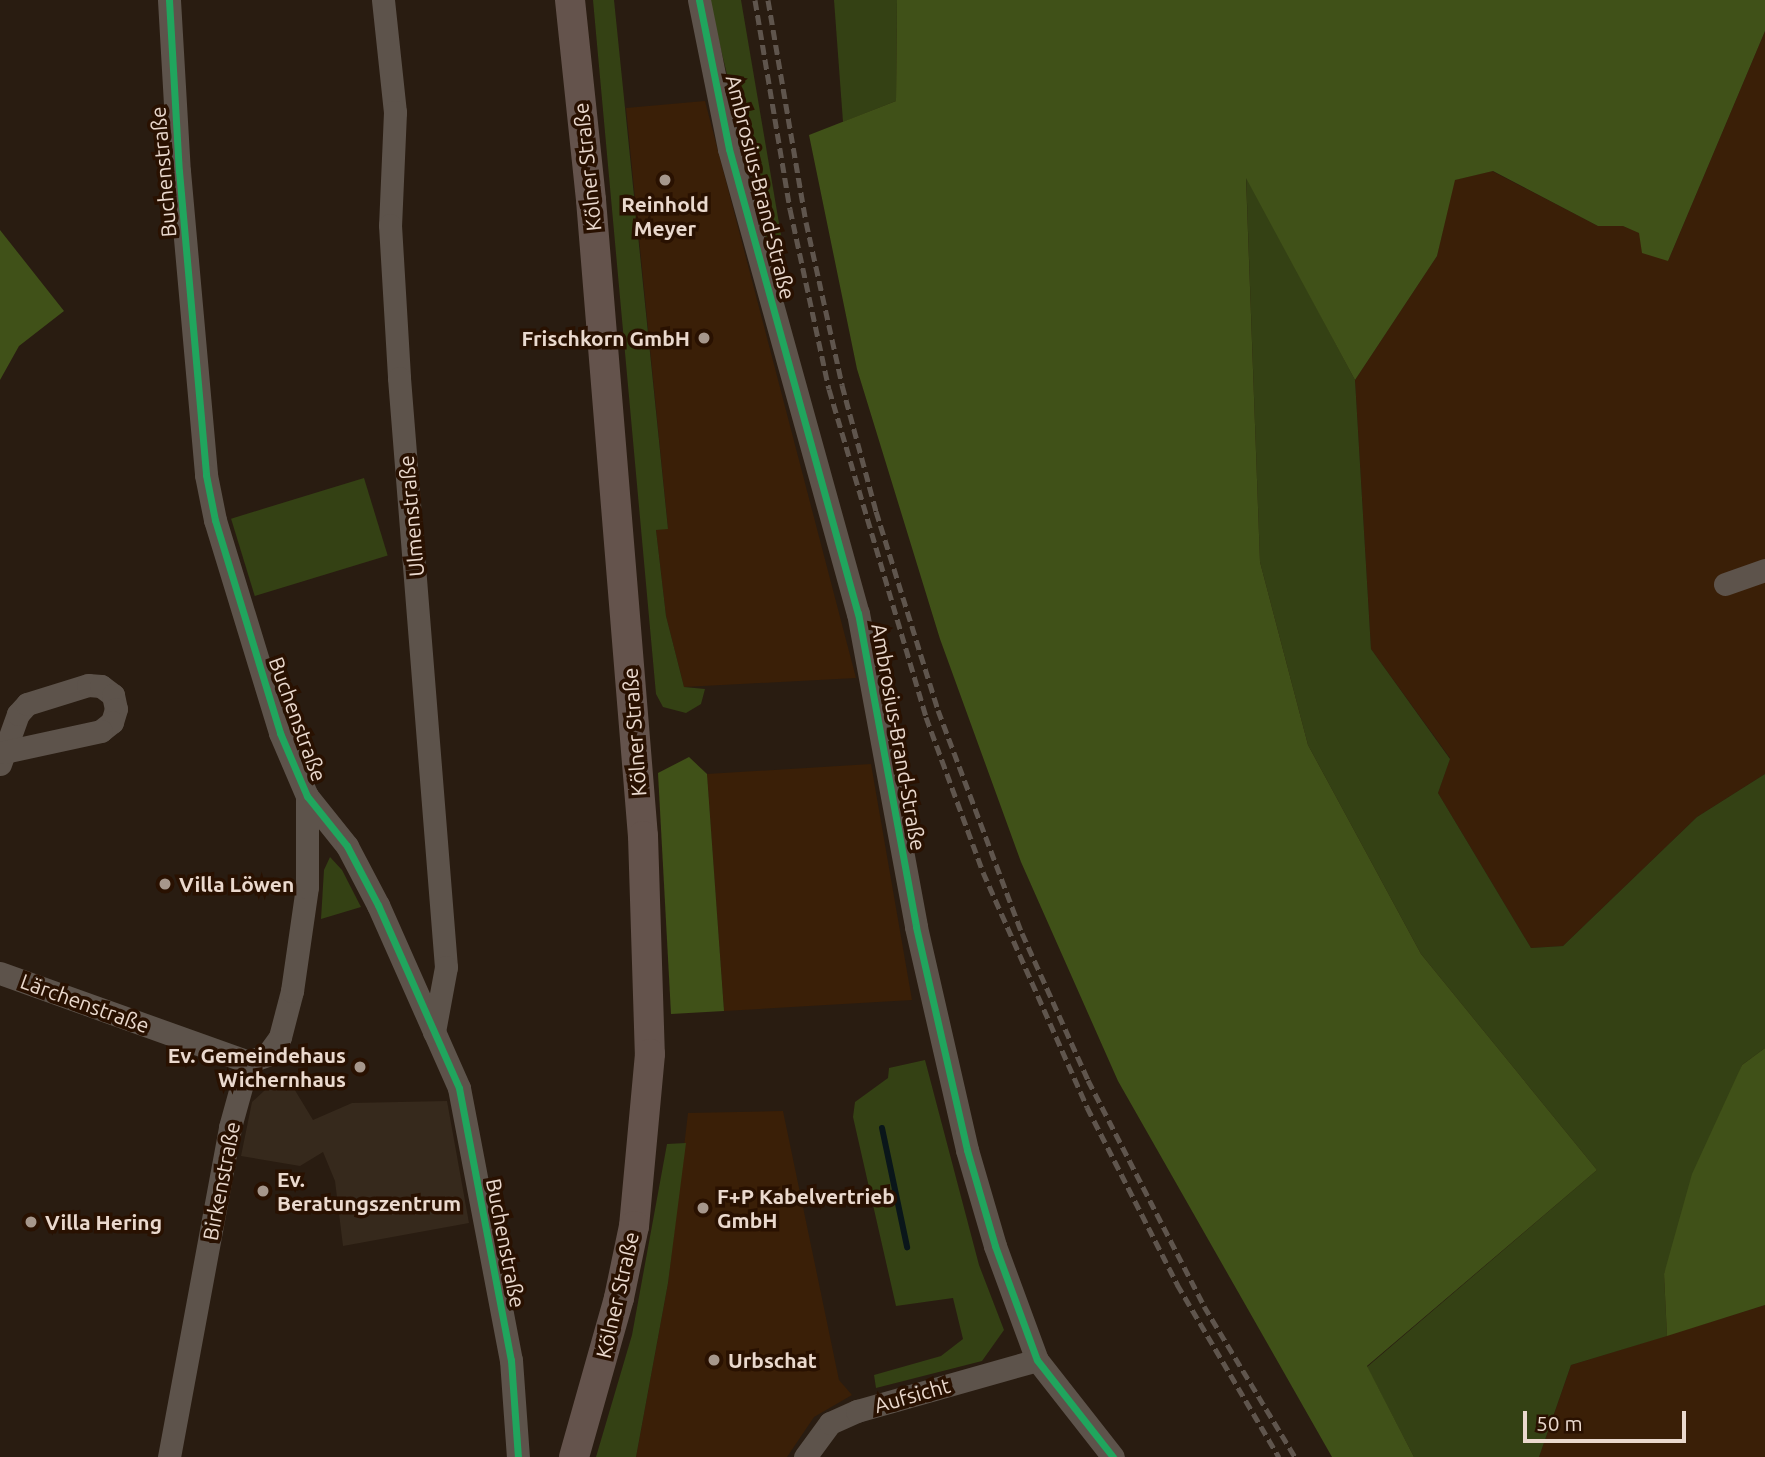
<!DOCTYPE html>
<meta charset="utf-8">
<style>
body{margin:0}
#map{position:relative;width:1765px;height:1457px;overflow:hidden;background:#291c11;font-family:Ubuntu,sans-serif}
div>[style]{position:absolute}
.built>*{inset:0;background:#3a1f07}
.education>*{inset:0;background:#36291c}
.green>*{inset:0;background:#344114;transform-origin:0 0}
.forest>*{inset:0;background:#405118}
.stream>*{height:6px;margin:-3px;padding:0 3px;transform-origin:3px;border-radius:3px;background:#0a161a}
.minor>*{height:23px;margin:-11.5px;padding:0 11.5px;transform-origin:11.5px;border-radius:11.5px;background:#5d534b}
.major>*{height:30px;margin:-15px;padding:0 15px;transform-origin:15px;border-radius:15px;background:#64534c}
.rail>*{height:5px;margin-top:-2.5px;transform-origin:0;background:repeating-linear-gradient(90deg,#5f554d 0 10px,transparent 0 15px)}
.cycleway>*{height:7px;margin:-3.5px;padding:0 3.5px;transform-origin:3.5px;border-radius:3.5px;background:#20a55d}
.dots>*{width:19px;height:19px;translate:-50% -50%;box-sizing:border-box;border:4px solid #291101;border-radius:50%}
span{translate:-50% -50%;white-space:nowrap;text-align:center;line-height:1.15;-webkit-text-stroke:7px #291101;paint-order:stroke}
.street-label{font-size:21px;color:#ead9ce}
.poi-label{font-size:21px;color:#ead9ce;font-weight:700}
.right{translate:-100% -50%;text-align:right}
.left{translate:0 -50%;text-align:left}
.scale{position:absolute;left:1523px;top:1411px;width:163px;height:32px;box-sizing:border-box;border:4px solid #ead9ce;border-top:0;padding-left:9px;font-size:21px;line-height:24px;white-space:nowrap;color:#ead9ce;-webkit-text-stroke:5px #291101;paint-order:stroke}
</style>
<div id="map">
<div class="built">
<div style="clip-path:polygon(1765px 31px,1765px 774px,1697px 817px,1563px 946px,1531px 948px,1438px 793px,1450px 758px,1371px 649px,1355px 380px,1437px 256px,1454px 180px,1492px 171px,1598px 226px,1623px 226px,1640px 233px,1668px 261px)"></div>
<div style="clip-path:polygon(705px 101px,856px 678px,684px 687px,666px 616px,656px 530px,668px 528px,626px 108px)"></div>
<div style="clip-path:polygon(871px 764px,912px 1000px,724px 1011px,707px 774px)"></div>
<div style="clip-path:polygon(783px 1111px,839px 1380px,852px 1395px,814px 1417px,787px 1457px,636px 1457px,668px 1283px,688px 1113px)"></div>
<div style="clip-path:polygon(1765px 1305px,1765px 1457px,1539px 1457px,1571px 1365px)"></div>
</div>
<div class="education">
<div style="clip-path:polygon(278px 1078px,293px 1087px,313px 1120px,352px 1103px,447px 1101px,469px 1223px,343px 1246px,335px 1181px,323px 1152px,300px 1166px,241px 1156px,252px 1102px)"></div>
</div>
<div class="green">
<div style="clip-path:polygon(593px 0,614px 0,668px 529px,656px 530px,666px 616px,684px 687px,705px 689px,701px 704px,686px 713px,663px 707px,656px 694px)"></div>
<div style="clip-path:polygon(709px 0,741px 0,781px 235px,767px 240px)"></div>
<div style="clip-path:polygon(834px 0,897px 0,896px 101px,843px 122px)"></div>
<div style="clip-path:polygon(1246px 175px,1355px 380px,1371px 649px,1450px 759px,1438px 793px,1531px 948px,1563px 946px,1697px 817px,1765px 774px,1765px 1048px,1742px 1065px,1664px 1274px,1667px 1336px,1571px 1365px,1539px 1457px,1414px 1457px,1367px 1367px,1597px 1170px,1421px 954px,1308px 745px,1260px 562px)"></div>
<div style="left:364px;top:478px;width:81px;height:139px;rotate:73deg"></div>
<div style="clip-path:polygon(330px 857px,342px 870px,361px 907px,321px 919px,324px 870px)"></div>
<div style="clip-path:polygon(925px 1060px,979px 1265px,1004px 1330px,982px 1361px,876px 1388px,874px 1375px,941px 1356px,963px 1339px,953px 1298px,896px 1306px,853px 1117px,855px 1102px,888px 1078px,889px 1068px)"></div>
<div style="clip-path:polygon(686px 1143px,668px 1283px,636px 1457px,596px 1457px,632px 1335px,667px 1144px)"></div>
</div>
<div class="forest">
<div style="clip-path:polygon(897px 0,1765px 0,1765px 31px,1668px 261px,1642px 253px,1639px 233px,1623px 226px,1598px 226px,1493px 171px,1455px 180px,1437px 256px,1355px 380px,1246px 178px,1260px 562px,1308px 745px,1421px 954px,1597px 1170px,1367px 1366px,1414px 1457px,1332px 1457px,1118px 1081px,1021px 862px,940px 639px,857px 369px,809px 135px,896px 101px)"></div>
<div style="clip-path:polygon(0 230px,64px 311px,19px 346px,0 380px)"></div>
<div style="clip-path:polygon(689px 757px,707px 774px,724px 1011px,671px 1014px,658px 773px)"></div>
<div style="clip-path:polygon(1765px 1048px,1765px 1305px,1667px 1336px,1664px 1274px,1692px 1174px,1742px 1065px)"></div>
</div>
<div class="stream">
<div style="left:882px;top:1128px;width:122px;rotate:78.1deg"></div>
</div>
<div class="minor">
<div style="left:169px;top:0;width:171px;rotate:86.7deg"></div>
<div style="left:179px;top:171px;width:305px;rotate:84.9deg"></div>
<div style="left:206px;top:475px;width:46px;rotate:78.7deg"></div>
<div style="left:215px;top:520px;width:223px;rotate:73deg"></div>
<div style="left:280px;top:733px;width:69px;rotate:66.8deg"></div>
<div style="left:307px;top:796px;width:64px;rotate:51.3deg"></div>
<div style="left:347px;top:846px;width:67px;rotate:62.3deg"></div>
<div style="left:378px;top:905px;width:200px;rotate:66.1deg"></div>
<div style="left:459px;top:1088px;width:277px;rotate:79.2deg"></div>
<div style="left:511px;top:1360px;width:97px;rotate:85.9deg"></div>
<div style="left:383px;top:0;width:113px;rotate:83.9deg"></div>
<div style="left:395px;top:112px;width:113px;rotate:92.5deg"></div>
<div style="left:390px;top:225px;width:153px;rotate:86.6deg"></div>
<div style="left:399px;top:378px;width:591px;rotate:85.44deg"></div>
<div style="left:446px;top:967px;width:66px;rotate:100.5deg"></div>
<div style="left:699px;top:0;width:152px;rotate:78.6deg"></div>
<div style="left:729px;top:149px;width:482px;rotate:74.5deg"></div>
<div style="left:858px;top:613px;width:319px;rotate:79.5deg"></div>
<div style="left:916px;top:927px;width:229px;rotate:77.1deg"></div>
<div style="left:967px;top:1150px;width:100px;rotate:73.7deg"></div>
<div style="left:995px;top:1246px;width:121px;rotate:69.8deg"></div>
<div style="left:1037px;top:1360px;width:123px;rotate:51.9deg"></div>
<div style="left:1725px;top:584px;width:42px;rotate:-19.3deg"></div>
<div style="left:0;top:764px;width:53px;rotate:-70.2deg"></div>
<div style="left:18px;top:714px;width:13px;rotate:-48deg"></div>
<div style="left:27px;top:704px;width:64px;rotate:-17.3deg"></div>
<div style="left:88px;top:685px;width:13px;rotate:4deg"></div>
<div style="left:101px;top:686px;width:15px;rotate:37deg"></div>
<div style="left:113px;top:695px;width:14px;rotate:78deg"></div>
<div style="left:116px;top:709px;width:14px;rotate:107deg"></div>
<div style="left:112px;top:722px;width:14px;rotate:141deg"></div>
<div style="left:101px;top:731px;width:99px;rotate:167.8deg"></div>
<div style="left:0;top:973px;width:263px;rotate:19.7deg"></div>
<div style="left:169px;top:1457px;width:336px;rotate:-79.5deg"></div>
<div style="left:230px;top:1127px;width:67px;rotate:-74.5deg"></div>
<div style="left:248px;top:1062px;width:20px;rotate:-20deg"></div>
<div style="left:267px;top:1055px;width:22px;rotate:-54deg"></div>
<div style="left:280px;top:1037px;width:48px;rotate:-75.4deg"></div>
<div style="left:292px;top:991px;width:105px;rotate:-81.8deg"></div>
<div style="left:307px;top:887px;width:91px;rotate:-90deg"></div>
<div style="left:805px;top:1457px;width:42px;rotate:-53.7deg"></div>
<div style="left:830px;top:1423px;width:30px;rotate:-24deg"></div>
<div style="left:857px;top:1411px;width:187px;rotate:-15.8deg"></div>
</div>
<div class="major">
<div style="left:570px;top:0;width:201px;rotate:84deg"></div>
<div style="left:591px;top:200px;width:638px;rotate:85.33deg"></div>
<div style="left:643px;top:836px;width:218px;rotate:88.2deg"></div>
<div style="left:650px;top:1054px;width:173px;rotate:95.3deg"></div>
<div style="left:634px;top:1226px;width:74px;rotate:101.8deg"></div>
<div style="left:619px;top:1298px;width:165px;rotate:105.8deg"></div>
</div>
<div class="rail">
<div style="left:755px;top:0;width:212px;rotate:80.5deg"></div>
<div style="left:790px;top:209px;width:184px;rotate:77.8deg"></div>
<div style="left:829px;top:389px;width:342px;rotate:73.5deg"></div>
<div style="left:926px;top:717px;width:165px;rotate:69.8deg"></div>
<div style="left:983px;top:872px;width:257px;rotate:66.1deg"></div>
<div style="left:1087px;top:1107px;width:199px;rotate:63deg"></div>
<div style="left:1177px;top:1284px;width:201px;rotate:59.5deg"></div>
<div style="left:768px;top:0;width:225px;rotate:80.3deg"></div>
<div style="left:806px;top:222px;width:167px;rotate:77.5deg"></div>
<div style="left:842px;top:385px;width:131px;rotate:74.9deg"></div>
<div style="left:876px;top:511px;width:208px;rotate:72.7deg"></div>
<div style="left:938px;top:710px;width:238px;rotate:69.4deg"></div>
<div style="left:1022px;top:933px;width:161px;rotate:65.8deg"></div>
<div style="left:1088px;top:1080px;width:254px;rotate:62.8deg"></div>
<div style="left:1204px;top:1306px;width:176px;rotate:58.9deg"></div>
</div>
<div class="cycleway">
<div style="left:169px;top:0;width:171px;rotate:86.7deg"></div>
<div style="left:179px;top:171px;width:305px;rotate:84.9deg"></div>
<div style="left:206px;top:475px;width:46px;rotate:78.7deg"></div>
<div style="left:215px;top:520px;width:223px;rotate:73deg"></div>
<div style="left:280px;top:733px;width:69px;rotate:66.8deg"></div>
<div style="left:307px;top:796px;width:64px;rotate:51.3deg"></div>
<div style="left:347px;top:846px;width:67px;rotate:62.3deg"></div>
<div style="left:378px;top:905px;width:200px;rotate:66.1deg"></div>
<div style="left:459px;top:1088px;width:277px;rotate:79.2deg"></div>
<div style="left:511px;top:1360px;width:97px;rotate:85.9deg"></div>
<div style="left:699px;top:0;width:152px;rotate:78.6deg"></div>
<div style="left:729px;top:149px;width:482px;rotate:74.5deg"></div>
<div style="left:858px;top:613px;width:319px;rotate:79.5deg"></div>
<div style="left:916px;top:927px;width:229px;rotate:77.1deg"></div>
<div style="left:967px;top:1150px;width:100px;rotate:73.7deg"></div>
<div style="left:995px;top:1246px;width:121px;rotate:69.8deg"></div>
<div style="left:1037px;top:1360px;width:123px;rotate:51.9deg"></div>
</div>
<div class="dots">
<div style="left:665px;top:180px;background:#a6978c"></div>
<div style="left:704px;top:338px;background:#a6978c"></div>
<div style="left:165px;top:884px;background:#a6978c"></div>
<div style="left:360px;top:1067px;background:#a6978c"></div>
<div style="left:263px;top:1191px;background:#a6978c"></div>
<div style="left:703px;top:1208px;background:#a6978c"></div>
<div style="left:31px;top:1222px;background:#a6978c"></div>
<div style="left:714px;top:1360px;background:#a6978c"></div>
</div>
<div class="street-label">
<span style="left:587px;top:167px;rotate:-96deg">Kölner Straße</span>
<span style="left:163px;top:172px;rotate:-95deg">Buchenstraße</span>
<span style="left:761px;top:187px;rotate:76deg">Ambrosius-Brand-Straße</span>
<span style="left:411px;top:516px;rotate:-95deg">Ulmenstraße</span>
<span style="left:298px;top:719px;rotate:70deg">Buchenstraße</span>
<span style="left:634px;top:732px;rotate:-94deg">Kölner Straße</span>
<span style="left:899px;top:737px;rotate:80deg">Ambrosius-Brand-Straße</span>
<span style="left:85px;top:1003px;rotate:20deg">Lärchenstraße</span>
<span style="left:221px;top:1181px;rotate:-79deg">Birkenstraße</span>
<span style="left:506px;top:1243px;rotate:79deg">Buchenstraße</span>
<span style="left:617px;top:1295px;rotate:-77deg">Kölner Straße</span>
<span style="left:912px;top:1395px;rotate:-16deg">Aufsicht</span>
</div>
<div class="poi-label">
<span style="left:665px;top:216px">Reinhold<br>Meyer</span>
<span class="right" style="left:690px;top:338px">Frischkorn GmbH</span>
<span class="left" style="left:179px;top:884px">Villa Löwen</span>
<span class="right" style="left:346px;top:1067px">Ev. Gemeindehaus<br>Wichernhaus</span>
<span class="left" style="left:277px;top:1191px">Ev.<br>Beratungszentrum</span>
<span class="left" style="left:717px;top:1208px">F+P Kabelvertrieb<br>GmbH</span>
<span class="left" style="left:45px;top:1222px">Villa Hering</span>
<span class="left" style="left:728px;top:1360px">Urbschat</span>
</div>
<div class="scale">50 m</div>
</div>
